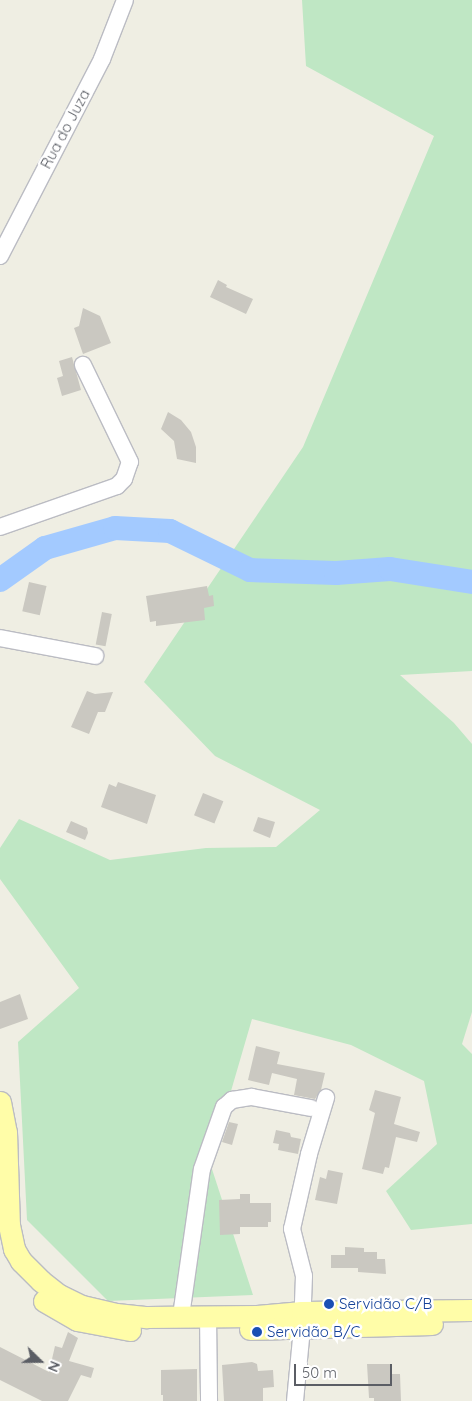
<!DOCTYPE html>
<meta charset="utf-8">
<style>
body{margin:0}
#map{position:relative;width:472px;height:1401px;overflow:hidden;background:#efeee3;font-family:Quicksand,sans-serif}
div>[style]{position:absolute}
.green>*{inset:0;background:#bfe7c4}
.river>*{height:24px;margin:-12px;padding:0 12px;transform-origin:12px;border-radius:12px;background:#a3caff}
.building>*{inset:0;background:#cac8c1;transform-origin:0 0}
.roads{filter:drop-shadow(1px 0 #bbbcc3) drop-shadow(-1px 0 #bbbcc3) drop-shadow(0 1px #bbbcc3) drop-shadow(0 -1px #bbbcc3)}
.minor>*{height:16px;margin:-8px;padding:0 8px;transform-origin:8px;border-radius:8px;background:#fff}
.major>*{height:21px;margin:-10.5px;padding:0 10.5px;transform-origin:10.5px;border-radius:10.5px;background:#fffda8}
.dots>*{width:14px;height:14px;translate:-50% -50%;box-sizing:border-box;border:2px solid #fff;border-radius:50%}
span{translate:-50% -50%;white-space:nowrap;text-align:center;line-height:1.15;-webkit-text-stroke:5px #fff;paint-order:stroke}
.street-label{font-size:15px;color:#5b5e65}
.transit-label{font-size:15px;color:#164399}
.left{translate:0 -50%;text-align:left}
.north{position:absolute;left:15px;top:1336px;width:50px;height:50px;-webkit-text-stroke:4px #fff;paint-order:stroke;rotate:112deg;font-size:14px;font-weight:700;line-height:20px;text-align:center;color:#5b5e65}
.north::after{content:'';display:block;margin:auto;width:18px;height:22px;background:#5b5e65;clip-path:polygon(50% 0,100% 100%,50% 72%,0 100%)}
.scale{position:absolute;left:294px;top:1364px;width:98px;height:22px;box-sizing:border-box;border:2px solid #5b5e65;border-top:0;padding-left:6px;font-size:15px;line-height:18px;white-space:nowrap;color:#5b5e65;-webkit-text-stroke:4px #fff;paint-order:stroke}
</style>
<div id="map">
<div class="green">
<div style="clip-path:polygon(302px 0,472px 0,472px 671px,400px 675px,454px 723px,472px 744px,472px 1012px,462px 1044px,472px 1054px,472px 1224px,411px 1230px,386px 1191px,437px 1144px,424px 1081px,351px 1045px,252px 1019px,210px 1163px,253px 1295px,108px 1301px,27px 1220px,18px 1042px,79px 988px,0 879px,0 848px,19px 819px,110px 860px,206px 848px,276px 847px,320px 810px,215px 756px,144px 682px,303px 447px,434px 136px,306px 66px)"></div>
</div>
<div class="river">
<div style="left:0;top:580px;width:55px;rotate:-35.4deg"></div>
<div style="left:45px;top:548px;width:73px;rotate:-15.9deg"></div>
<div style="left:115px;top:528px;width:55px;rotate:3.1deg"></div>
<div style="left:170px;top:531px;width:89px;rotate:26deg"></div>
<div style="left:250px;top:570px;width:86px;rotate:2deg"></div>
<div style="left:336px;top:573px;width:54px;rotate:-4.2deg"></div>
<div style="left:390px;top:569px;width:83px;rotate:9deg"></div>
</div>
<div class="building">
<div style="clip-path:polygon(218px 280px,227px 285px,226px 287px,253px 299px,246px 314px,210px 297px)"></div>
<div style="clip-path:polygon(83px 308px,100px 316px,111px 343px,83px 354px,74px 328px,79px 326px)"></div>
<div style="clip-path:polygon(72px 357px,81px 390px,62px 396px,57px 378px,63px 376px,59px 361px)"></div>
<div style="clip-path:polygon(168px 412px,181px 420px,191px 432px,196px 447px,196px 463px,177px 459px,174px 441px,161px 429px)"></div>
<div style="left:29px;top:582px;width:18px;height:30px;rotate:13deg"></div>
<div style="clip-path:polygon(207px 586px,209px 596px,213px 595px,214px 606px,204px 608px,205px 620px,156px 626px,156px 621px,150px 622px,146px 596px)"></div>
<div style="left:102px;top:612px;width:10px;height:33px;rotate:11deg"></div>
<div style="clip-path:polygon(87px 691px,95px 694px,113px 692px,105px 712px,98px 712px,89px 734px,71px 727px)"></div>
<div style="clip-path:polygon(118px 782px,156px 795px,147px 824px,101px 807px,109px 784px,116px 787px)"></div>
<div style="left:203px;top:793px;width:22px;height:24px;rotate:22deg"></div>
<div style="clip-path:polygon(258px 817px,275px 822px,270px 838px,253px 831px)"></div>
<div style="clip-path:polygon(71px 821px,87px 828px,88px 833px,85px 840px,66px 832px)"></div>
<div style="clip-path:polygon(20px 994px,28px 1019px,0 1029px,0 1002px)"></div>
<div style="clip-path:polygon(256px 1046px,280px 1052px,277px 1064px,325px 1073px,321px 1090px,315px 1099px,294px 1095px,297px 1079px,272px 1073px,269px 1085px,248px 1080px)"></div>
<div style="clip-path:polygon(375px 1090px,401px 1097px,394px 1124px,420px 1132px,417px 1142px,396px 1137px,389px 1168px,385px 1167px,383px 1174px,362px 1169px,375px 1113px,369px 1110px)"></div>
<div style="clip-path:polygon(229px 1122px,238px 1124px,232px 1145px,222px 1142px)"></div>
<div style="clip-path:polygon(276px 1130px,290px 1133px,291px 1137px,301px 1139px,298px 1154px,278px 1150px,279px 1144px,273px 1143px)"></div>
<div style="clip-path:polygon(328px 1170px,343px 1173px,337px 1204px,315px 1200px,320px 1177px,326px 1179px)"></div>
<div style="clip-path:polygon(240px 1194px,250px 1194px,250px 1203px,271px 1203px,271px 1222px,268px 1222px,268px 1227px,240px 1227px,240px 1234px,220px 1235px,219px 1200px,240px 1199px)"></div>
<div style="clip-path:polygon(345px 1247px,364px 1248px,364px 1252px,377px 1252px,377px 1259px,385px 1259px,386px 1274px,358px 1272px,358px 1268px,331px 1268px,331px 1255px,345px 1255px)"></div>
<div style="clip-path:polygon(68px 1332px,78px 1338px,69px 1361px,94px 1368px,91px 1378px,81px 1375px,68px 1401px,42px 1401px,0 1380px,0 1347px,49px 1372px,55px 1346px,62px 1348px)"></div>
<div style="clip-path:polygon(252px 1362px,257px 1364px,258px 1371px,273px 1370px,274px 1387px,263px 1388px,263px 1401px,224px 1401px,222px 1365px)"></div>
<div style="clip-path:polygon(367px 1364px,391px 1364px,391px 1374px,400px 1374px,401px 1401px,374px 1401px,374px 1398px,369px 1398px)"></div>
<div style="clip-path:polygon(197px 1369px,197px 1401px,163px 1401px,163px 1395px,161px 1395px,161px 1370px)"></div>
</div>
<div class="roads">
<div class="minor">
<div style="left:0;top:256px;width:222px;rotate:-62.6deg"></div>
<div style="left:102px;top:59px;width:63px;rotate:-68.7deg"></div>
<div style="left:0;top:527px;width:124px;rotate:-19.3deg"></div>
<div style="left:117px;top:486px;width:10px;rotate:-45deg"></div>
<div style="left:124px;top:479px;width:18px;rotate:-71deg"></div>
<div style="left:130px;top:462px;width:108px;rotate:-115.9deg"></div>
<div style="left:0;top:638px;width:97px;rotate:10.7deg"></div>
<div style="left:208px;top:1315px;width:86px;rotate:89.3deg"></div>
<div style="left:181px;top:1316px;width:148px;rotate:-81.9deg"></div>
<div style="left:202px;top:1169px;width:66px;rotate:-70.5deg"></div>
<div style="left:224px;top:1107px;width:11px;rotate:-41deg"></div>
<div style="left:232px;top:1100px;width:20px;rotate:-9deg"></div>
<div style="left:252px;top:1097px;width:60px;rotate:10.6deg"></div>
<div style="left:295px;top:1401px;width:73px;rotate:-84.5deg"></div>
<div style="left:302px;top:1328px;width:52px;rotate:-87.8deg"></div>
<div style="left:304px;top:1276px;width:49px;rotate:-104.3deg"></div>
<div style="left:292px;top:1229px;width:77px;rotate:-77.2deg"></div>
<div style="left:309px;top:1154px;width:59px;rotate:-73.1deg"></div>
</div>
<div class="major">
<div style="left:0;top:1102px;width:31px;rotate:79deg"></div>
<div style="left:6px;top:1132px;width:93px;rotate:88.2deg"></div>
<div style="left:9px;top:1225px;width:25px;rotate:78deg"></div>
<div style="left:14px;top:1249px;width:14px;rotate:60deg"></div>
<div style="left:21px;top:1261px;width:28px;rotate:45deg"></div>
<div style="left:41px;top:1281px;width:23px;rotate:38deg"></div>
<div style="left:59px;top:1295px;width:25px;rotate:26deg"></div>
<div style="left:82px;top:1306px;width:35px;rotate:13deg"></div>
<div style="left:116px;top:1314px;width:31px;rotate:6deg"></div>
<div style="left:147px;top:1317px;width:110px;rotate:-0.5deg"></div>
<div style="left:257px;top:1316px;width:45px;rotate:-5.1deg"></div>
<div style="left:302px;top:1312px;width:170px;rotate:-0.7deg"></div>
<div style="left:44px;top:1301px;width:38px;rotate:30deg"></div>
<div style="left:77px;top:1320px;width:54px;rotate:10.7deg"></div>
<div style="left:250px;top:1329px;width:182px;rotate:-1.6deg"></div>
</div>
</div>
<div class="dots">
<div style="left:329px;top:1304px;background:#1a4fb4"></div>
<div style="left:257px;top:1332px;background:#1a4fb4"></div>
</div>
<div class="street-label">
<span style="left:65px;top:129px;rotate:-62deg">Rua do Juza</span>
</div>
<div class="transit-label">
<span class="left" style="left:339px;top:1304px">Servidão C/B</span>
<span class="left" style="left:267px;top:1332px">Servidão B/C</span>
</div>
<div class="north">N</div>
<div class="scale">50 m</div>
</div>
